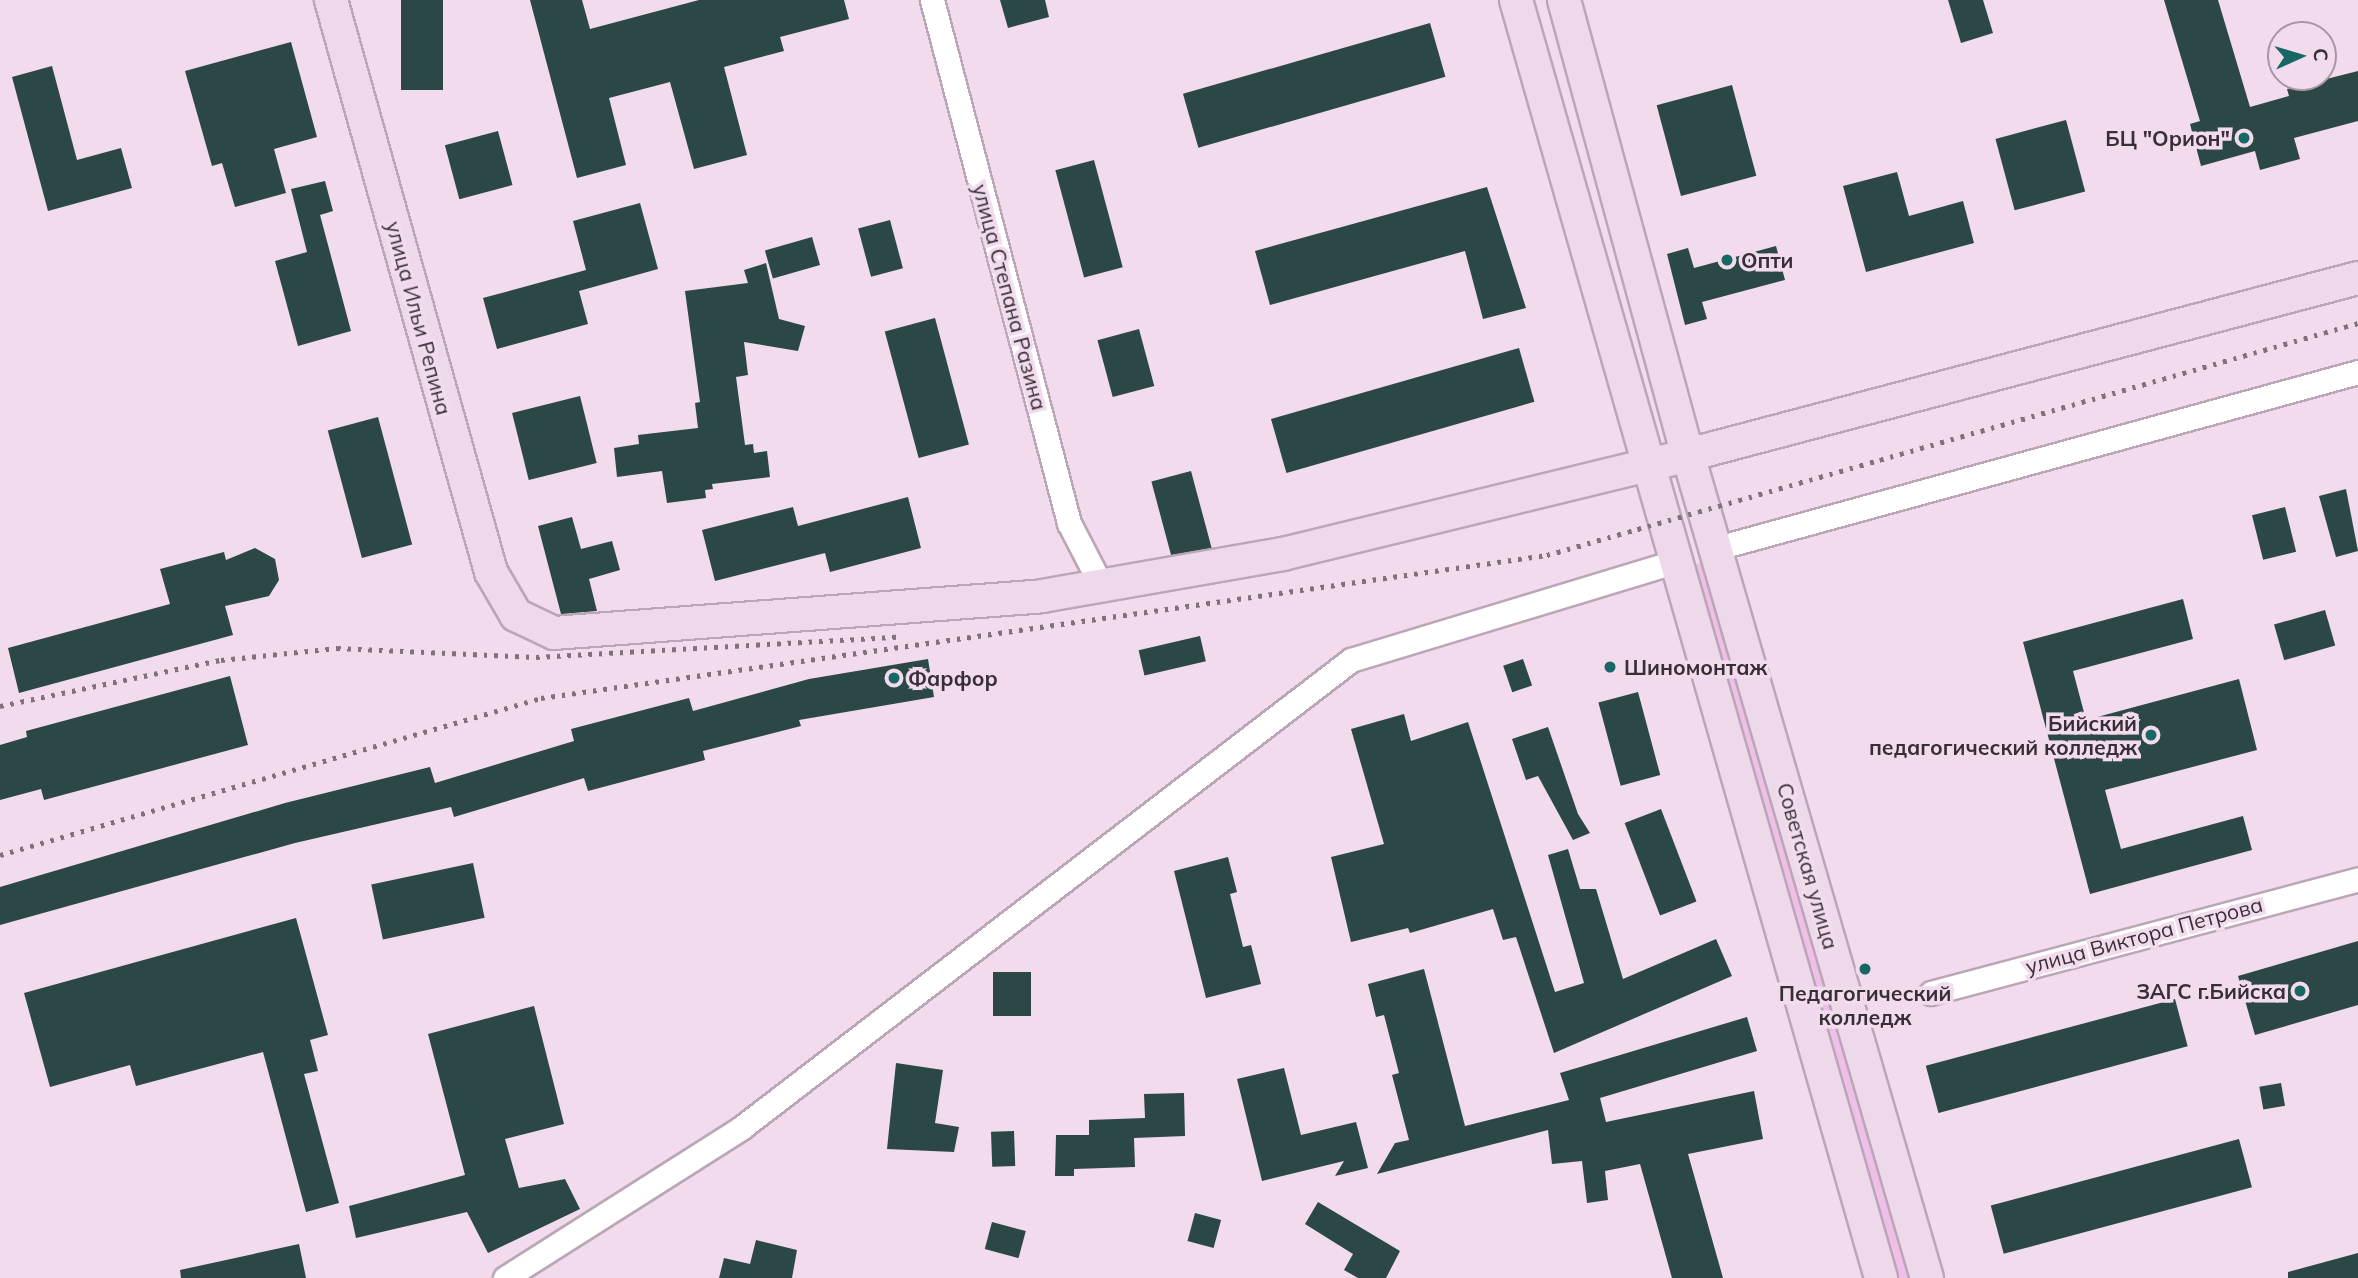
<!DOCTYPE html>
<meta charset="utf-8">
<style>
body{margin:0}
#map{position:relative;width:2358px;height:1278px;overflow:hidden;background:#f1dbed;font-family:Mulish,sans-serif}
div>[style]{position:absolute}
.green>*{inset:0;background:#efbfe8}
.building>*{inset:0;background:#2b4746;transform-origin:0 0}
.roads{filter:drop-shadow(2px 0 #baa6b7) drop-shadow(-2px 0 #baa6b7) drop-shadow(0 2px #baa6b7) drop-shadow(0 -2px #baa6b7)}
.street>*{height:23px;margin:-11.5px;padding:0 11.5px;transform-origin:11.5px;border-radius:11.5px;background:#fff}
.secondary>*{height:32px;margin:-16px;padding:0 16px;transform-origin:16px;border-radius:16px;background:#eed9eb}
.rail>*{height:5px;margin-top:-2.5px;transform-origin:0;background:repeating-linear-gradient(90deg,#7f727d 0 3.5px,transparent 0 10.5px)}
.dots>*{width:19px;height:19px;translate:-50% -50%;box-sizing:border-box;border:4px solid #f1dbed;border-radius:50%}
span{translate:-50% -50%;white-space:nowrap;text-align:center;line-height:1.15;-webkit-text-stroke:7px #f1dbed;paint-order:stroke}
.poi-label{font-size:21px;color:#372f36;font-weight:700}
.right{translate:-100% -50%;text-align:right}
.left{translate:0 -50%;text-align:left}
.street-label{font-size:21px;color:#372f36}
.north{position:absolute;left:2267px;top:21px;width:70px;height:70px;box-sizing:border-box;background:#f1dbed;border:2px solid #a796a4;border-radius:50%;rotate:86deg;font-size:19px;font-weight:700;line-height:28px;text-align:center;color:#372f36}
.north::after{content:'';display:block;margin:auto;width:24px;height:32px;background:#196764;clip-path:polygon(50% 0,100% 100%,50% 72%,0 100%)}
</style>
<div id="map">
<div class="green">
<div style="clip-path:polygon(1700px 563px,1708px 564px,1918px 1278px,1894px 1278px,1692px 566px)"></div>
</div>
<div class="building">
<div style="left:401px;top:0;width:42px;height:90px"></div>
<div style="clip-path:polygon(530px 0,582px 0,590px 29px,699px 0,844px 0,849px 19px,780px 37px,784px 51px,724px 67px,747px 155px,694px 169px,670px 82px,609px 98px,626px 165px,577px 178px)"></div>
<div style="clip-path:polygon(1000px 0,1045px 0,1049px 17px,1008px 28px)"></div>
<div style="clip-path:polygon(1948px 0,1983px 0,1993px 33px,1961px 43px)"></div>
<div style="clip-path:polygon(2164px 0,2218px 0,2250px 107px,2289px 96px,2287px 89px,2358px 71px,2358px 121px,2294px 138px,2300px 159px,2260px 170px,2255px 151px,2201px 166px,2190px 124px,2200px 121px)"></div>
<div style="left:1430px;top:23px;width:56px;height:257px;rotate:74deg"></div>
<div style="clip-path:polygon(291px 42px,317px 137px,274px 149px,286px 193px,235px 207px,222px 163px,212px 166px,185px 71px)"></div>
<div style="clip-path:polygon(52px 66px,77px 160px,121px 148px,132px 188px,48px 211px,12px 77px)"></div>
<div style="left:1732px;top:85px;width:94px;height:78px;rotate:75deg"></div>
<div style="left:2066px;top:120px;width:74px;height:73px;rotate:75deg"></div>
<div style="left:498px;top:131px;width:56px;height:55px;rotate:75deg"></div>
<div style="left:1094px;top:160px;width:111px;height:40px;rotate:75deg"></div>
<div style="clip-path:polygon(1897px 172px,1909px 216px,1963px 201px,1974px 243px,1866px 272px,1843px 186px)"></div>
<div style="clip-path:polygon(325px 181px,333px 211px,320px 215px,351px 331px,298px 346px,275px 261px,307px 252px,291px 189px)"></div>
<div style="clip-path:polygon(1487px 187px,1526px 308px,1483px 319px,1465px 251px,1270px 305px,1255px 251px)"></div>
<div style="clip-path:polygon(640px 203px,658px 269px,579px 291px,588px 324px,497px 349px,483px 298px,586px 270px,573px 221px)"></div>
<div style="left:890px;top:220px;width:50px;height:33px;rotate:75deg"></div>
<div style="left:812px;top:237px;width:29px;height:49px;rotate:74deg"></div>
<div style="clip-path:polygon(1776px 246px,1785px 280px,1702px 302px,1707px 319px,1685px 325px,1667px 254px,1688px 248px,1694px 268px)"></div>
<div style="clip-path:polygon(766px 263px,779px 319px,805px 326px,798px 351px,744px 342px,748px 375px,736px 377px,745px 445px,753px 444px,754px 453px,767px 451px,770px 477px,712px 484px,713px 489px,705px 490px,706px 498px,667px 503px,662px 471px,617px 477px,614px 448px,639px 444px,638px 435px,698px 428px,695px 403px,700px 402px,685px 291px,748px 283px,744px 270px)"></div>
<div style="left:935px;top:318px;width:131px;height:52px;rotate:75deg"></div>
<div style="left:1139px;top:329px;width:59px;height:43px;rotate:75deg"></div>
<div style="left:1519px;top:348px;width:56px;height:258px;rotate:74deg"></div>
<div style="left:580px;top:396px;width:69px;height:70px;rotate:76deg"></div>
<div style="left:378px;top:417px;width:132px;height:52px;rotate:75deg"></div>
<div style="left:1191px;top:471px;width:80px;height:41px;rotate:75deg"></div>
<div style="clip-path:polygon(2346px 489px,2358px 551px,2336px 557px,2319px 496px)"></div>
<div style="clip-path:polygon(908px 497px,921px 548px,830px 572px,825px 553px,715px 581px,702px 530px,793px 507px,798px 526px)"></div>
<div style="left:2285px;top:507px;width:46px;height:34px;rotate:76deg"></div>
<div style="clip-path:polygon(572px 517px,581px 549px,612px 541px,620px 570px,589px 579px,597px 611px,561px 614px,538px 526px)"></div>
<div style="clip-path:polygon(255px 548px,275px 559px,279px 580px,269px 596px,225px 606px,233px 635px,19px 693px,8px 648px,170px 604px,160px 569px,224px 552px,226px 560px)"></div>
<div style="clip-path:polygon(2183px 599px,2193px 639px,2073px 671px,2086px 720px,2239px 679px,2257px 750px,2105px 790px,2121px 849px,2243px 816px,2252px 850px,2090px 894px,2023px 642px)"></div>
<div style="left:2325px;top:610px;width:37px;height:53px;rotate:74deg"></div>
<div style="left:1200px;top:636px;width:26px;height:63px;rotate:77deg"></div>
<div style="clip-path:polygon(928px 659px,934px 697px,799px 720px,801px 726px,703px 751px,705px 760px,588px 791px,584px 778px,454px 817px,451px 807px,295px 843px,0 925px,0 887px,285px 803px,430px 767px,435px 783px,574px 741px,571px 729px,689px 698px,693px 711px,809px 679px)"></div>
<div style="left:1523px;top:659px;width:28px;height:21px;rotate:71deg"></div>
<div style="clip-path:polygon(230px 676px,248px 745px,44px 800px,41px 789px,0 800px,0 745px,27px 737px,26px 731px)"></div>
<div style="left:1638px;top:692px;width:86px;height:41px;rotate:75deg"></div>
<div style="clip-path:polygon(1404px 714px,1411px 741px,1468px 722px,1555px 992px,1584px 983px,1548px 855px,1568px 849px,1580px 889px,1596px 889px,1623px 979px,1716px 939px,1732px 976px,1554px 1053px,1516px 937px,1503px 940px,1493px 909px,1410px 933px,1408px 928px,1351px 942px,1331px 857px,1384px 844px,1351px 729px)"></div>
<div style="clip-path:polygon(1548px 727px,1578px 814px,1590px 833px,1573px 840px,1538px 776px,1526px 780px,1512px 739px)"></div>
<div style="left:1661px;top:809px;width:99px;height:39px;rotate:69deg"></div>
<div style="clip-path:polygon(1228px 857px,1237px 892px,1230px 894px,1243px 947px,1251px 945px,1261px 984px,1206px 998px,1174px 871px)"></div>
<div style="left:473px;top:863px;width:56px;height:104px;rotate:78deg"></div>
<div style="clip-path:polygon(296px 918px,328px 1035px,310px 1040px,318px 1071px,304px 1074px,339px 1203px,306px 1212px,263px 1052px,136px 1086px,130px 1065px,50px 1087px,24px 993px)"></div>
<div style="clip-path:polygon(2358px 941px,2358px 1005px,2255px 1035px,2238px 976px)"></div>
<div style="clip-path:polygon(1424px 969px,1465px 1126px,1569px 1100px,1560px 1073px,1747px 1017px,1757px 1051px,1600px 1098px,1606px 1122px,1754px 1091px,1763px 1139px,1688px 1154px,1723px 1278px,1672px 1278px,1640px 1164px,1605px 1171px,1608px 1200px,1587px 1203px,1582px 1161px,1552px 1164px,1548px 1130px,1377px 1174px,1395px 1143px,1409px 1140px,1392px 1075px,1399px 1073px,1384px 1015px,1376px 1017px,1368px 984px)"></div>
<div style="left:993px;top:972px;width:38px;height:44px"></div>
<div style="left:2175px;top:999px;width:49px;height:258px;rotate:75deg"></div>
<div style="clip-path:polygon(534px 1006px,564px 1124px,505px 1139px,519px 1188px,565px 1179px,580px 1209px,488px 1253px,467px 1212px,356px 1238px,349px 1206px,465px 1175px,428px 1034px)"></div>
<div style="clip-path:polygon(896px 1063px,943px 1070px,935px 1123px,959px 1127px,954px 1152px,887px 1149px)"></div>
<div style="clip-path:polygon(1284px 1068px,1301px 1135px,1356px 1122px,1368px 1168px,1335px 1176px,1344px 1161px,1262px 1181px,1237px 1079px)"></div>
<div style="left:2281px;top:1083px;width:23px;height:22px;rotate:80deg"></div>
<div style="clip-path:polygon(1184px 1093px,1185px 1136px,1134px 1138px,1135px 1167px,1074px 1169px,1074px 1176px,1055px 1176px,1056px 1135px,1089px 1135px,1089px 1120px,1145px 1118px,1144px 1094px)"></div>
<div style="left:1014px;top:1131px;width:35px;height:23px;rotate:88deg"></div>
<div style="left:2239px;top:1139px;width:50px;height:257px;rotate:75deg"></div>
<div style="clip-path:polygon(1318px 1202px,1400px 1251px,1386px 1278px,1358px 1278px,1344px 1270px,1353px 1254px,1305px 1224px)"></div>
<div style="left:1195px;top:1213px;width:27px;height:29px;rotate:15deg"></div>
<div style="left:992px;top:1222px;width:35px;height:28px;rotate:15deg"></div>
<div style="clip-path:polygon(756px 1240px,797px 1250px,792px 1278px,719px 1278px,724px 1258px,750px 1264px)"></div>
<div style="clip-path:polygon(299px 1244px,306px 1278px,181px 1278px,180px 1270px)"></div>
<div style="clip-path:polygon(2358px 1253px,2358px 1278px,2288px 1278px,2288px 1272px)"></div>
</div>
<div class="roads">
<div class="street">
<div style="left:932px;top:0;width:541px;rotate:75.32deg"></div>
<div style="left:1069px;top:523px;width:74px;rotate:62.7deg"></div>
<div style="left:1717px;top:548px;width:665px;rotate:-15.35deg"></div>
<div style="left:1931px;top:993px;width:442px;rotate:-14.9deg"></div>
<div style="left:505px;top:1278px;width:280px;rotate:-32.4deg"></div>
<div style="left:741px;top:1128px;width:769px;rotate:-37.5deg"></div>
<div style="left:1351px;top:660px;width:337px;rotate:-16.9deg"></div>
</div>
<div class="secondary">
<div style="left:331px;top:0;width:594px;rotate:74.37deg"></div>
<div style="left:491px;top:572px;width:50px;rotate:59.8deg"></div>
<div style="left:516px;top:615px;width:42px;rotate:25.3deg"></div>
<div style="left:554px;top:633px;width:489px;rotate:-4.3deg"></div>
<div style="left:1042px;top:596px;width:245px;rotate:-9.9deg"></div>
<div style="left:1283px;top:554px;width:417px;rotate:-13.7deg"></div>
<div style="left:1688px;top:455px;width:693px;rotate:-14.8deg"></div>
<div style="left:1516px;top:0;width:1329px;rotate:74.06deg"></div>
<div style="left:1564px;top:0;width:472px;rotate:74.8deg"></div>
<div style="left:1688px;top:455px;width:857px;rotate:73.81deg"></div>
</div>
</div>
<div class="rail">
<div style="left:0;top:706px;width:226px;rotate:-11.8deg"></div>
<div style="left:221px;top:660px;width:117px;rotate:-5.9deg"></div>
<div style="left:337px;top:648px;width:199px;rotate:2.6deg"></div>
<div style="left:536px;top:657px;width:361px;rotate:-3.2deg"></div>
<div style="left:0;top:855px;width:563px;rotate:-16.18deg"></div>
<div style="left:541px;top:698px;width:1016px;rotate:-8.09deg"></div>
<div style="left:1547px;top:555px;width:844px;rotate:-15.96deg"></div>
</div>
<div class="dots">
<div style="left:2244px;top:138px;background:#196764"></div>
<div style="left:1727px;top:260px;background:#196764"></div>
<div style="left:1610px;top:667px;background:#196764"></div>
<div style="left:894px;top:678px;background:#196764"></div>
<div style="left:2151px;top:735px;background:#196764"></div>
<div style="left:1865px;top:969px;background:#196764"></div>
<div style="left:2300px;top:991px;background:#196764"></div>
</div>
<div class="poi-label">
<span class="right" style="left:2230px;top:138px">БЦ "Орион"</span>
<span class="left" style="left:1741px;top:260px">Опти</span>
<span class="left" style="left:1624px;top:667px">Шиномонтаж</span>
<span class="left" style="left:908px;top:678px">Фарфор</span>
<span class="right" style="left:2137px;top:735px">Бийский<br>педагогический колледж</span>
<span class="right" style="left:2286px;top:991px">ЗАГС г.Бийска</span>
<span style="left:1865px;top:1005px">Педагогический<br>колледж</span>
</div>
<div class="street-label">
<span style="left:1010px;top:297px;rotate:75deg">улица Степана Разина</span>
<span style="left:419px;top:318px;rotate:75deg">улица Ильи Репина</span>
<span style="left:1808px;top:866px;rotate:74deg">Советская улица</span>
<span style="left:2144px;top:935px;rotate:-15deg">улица Виктора Петрова</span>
</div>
<div class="north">С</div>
</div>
